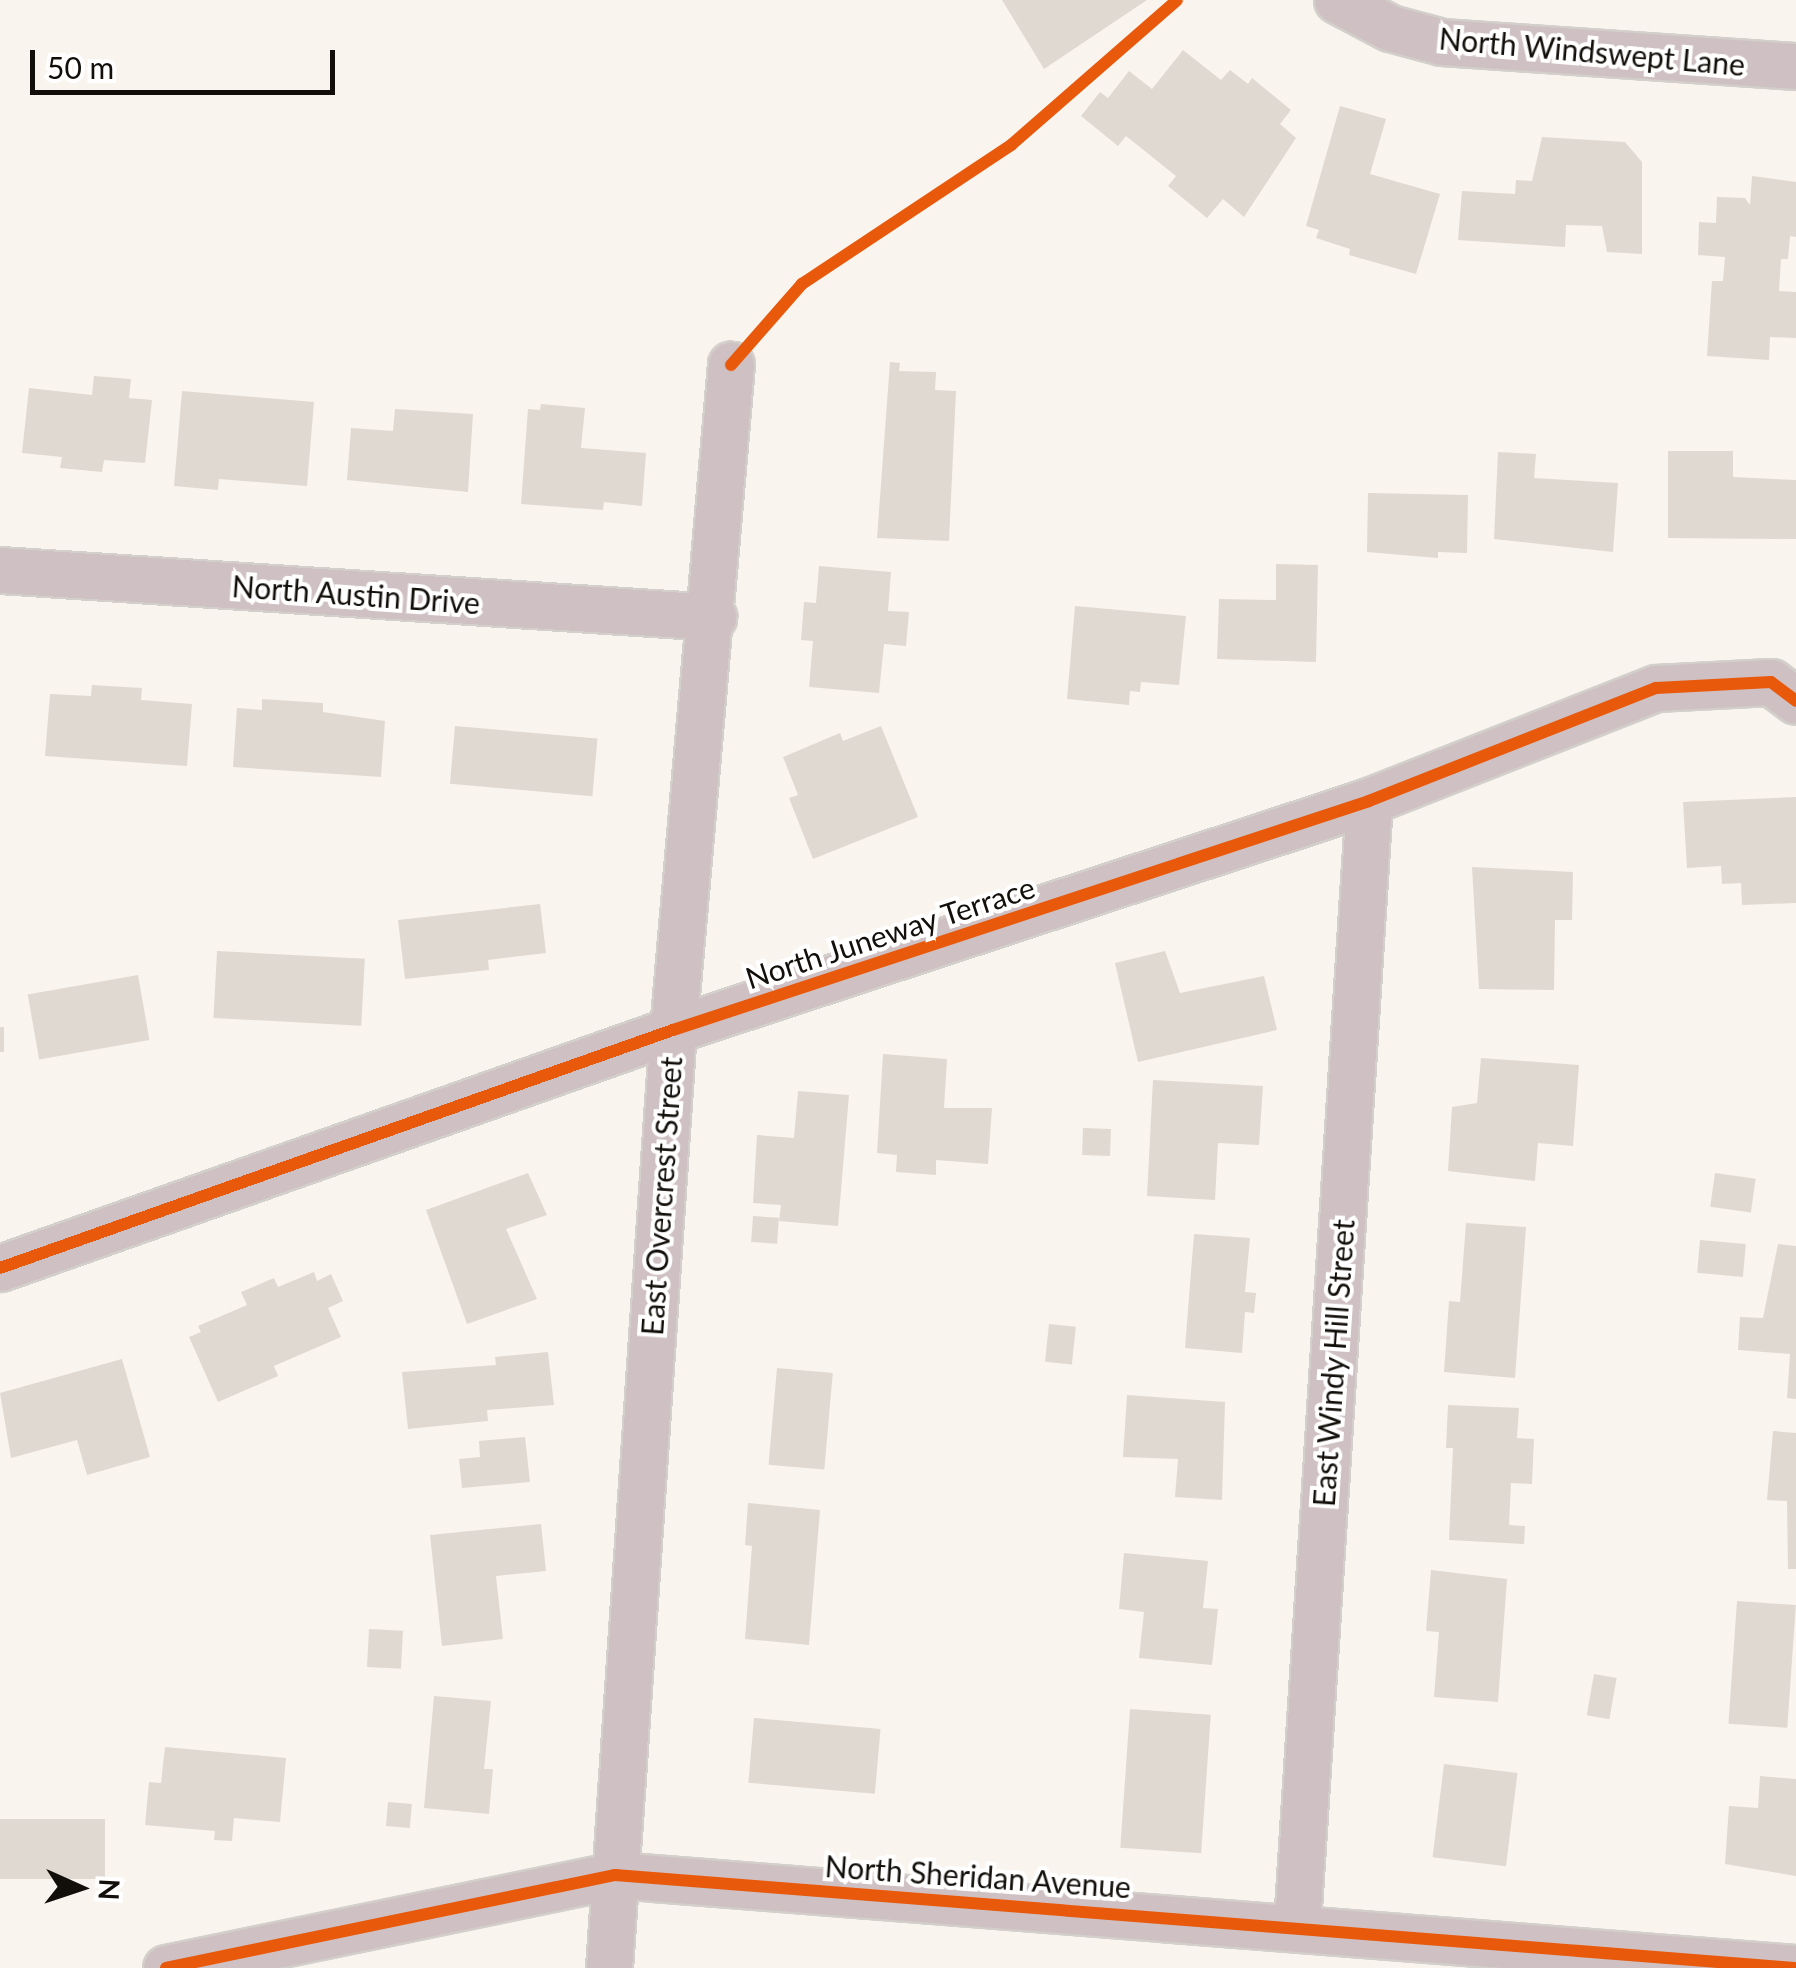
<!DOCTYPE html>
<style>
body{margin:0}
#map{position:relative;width:1796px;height:1968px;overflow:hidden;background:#f9f4ee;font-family:Lato,sans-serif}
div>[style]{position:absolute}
.building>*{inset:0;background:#e0d9d1;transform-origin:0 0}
.roads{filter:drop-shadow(2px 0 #d3cfca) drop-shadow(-2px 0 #d3cfca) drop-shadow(0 2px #d3cfca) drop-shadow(0 -2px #d3cfca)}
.minor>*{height:45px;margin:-22.5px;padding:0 22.5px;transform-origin:22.5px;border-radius:22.5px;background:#cfc1c3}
.cycleway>*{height:12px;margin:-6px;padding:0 6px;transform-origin:6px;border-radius:6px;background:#e8590c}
span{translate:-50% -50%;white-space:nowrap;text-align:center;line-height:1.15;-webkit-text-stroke:8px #fff;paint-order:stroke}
.street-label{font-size:30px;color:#120f0a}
.north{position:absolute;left:30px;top:1838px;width:100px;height:100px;-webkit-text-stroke:8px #fff;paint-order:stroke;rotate:93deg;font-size:28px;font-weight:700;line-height:40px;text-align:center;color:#120f0a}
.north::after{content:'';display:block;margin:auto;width:35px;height:45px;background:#120f0a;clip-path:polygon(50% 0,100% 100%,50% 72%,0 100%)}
.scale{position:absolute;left:30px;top:50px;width:305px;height:45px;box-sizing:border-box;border:5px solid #120f0a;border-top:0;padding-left:12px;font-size:30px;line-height:35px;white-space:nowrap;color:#120f0a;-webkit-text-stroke:8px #fff;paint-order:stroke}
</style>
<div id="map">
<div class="building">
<div style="clip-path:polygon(1002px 0,1147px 0,1044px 69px)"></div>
<div style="clip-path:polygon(1183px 50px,1221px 80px,1230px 70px,1248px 84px,1252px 78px,1291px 110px,1280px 124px,1296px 138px,1244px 217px,1223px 199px,1207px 218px,1168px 186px,1176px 176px,1126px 136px,1118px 146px,1081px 116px,1100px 92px,1108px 98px,1129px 71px,1152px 89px)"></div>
<div style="clip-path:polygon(1340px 106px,1386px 119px,1370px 174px,1440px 194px,1416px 274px,1349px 255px,1350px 249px,1316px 238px,1319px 230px,1306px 226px)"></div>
<div style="clip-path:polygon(1542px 137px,1625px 142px,1642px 162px,1642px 254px,1607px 252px,1602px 226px,1566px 225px,1565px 247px,1458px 240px,1462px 191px,1515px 194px,1516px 180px,1532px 181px)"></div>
<div style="clip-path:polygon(1752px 176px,1796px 182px,1796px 237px,1790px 236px,1788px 259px,1781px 259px,1779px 291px,1796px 292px,1796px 338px,1770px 337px,1769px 360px,1707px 356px,1712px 281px,1723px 281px,1725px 257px,1698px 255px,1699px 222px,1716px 223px,1717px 197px,1745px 198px,1750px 205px)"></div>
<div style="clip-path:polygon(890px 362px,900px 363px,899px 371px,936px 372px,935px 390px,956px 391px,949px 541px,877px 538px)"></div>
<div style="clip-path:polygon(94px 376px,131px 379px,129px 398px,152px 400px,145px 463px,104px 460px,102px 472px,60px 468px,62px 457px,22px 453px,29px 388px,92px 395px)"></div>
<div style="clip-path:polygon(182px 391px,314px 402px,307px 486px,219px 479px,218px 490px,174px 486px)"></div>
<div style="clip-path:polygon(541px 404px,585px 408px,581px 448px,646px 453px,642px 506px,604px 502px,603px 510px,521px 504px,528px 409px,540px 410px)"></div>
<div style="clip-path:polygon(395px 409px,473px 414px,468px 492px,347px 480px,351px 428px,393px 431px)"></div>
<div style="clip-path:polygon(1668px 451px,1733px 451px,1733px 477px,1796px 480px,1796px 539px,1668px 538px)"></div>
<div style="clip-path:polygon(1498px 452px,1536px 454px,1534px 478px,1618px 483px,1613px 552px,1494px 539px)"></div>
<div style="clip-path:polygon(1368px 493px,1468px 495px,1467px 553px,1438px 552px,1438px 558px,1367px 552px)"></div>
<div style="clip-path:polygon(1276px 564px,1318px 565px,1316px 662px,1217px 659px,1219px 599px,1276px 600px)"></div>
<div style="clip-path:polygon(819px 566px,891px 572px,888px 611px,909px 612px,906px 646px,884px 644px,879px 693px,809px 687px,813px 641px,801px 640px,804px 602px,816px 603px)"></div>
<div style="clip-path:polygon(1075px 606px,1186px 616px,1179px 685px,1141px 682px,1140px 692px,1130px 691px,1129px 705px,1067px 699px)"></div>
<div style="clip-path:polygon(92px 685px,142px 688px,141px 700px,192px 704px,187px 766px,45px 756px,50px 694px,91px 696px)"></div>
<div style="clip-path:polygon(262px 699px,323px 703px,323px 712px,385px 721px,381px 777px,233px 767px,237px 708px,262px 710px)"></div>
<div style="left:455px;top:726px;width:143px;height:58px;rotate:5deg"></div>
<div style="clip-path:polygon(881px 726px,918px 817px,813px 859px,789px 798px,798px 795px,783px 757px,840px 733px,843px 741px)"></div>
<div style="clip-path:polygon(1796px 797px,1796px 903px,1742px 905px,1741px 883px,1722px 884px,1721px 866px,1687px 868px,1683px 802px)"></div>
<div style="clip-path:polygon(1472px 867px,1573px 872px,1572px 920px,1555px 920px,1554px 990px,1479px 989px)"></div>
<div style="clip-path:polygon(540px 904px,546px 953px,488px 960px,489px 970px,405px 979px,398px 920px)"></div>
<div style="left:217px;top:951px;width:148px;height:67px;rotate:3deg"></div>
<div style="clip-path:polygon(1165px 951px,1180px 993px,1264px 976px,1277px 1030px,1138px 1062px,1115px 963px)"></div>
<div style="left:138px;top:975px;width:66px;height:112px;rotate:80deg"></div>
<div style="left:0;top:1027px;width:4px;height:25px"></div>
<div style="clip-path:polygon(883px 1054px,947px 1059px,944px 1108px,992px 1108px,988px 1164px,936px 1160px,936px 1175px,896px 1172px,897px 1155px,877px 1153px)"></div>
<div style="clip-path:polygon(1481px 1058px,1579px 1065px,1573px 1146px,1538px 1143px,1535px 1181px,1448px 1171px,1452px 1107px,1477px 1103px)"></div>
<div style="clip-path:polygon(1153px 1080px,1263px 1086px,1259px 1145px,1218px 1143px,1215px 1200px,1147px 1196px)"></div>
<div style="clip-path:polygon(798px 1091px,849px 1095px,838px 1226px,779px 1221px,781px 1205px,753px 1203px,757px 1135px,794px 1138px)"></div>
<div style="left:1083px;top:1128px;width:28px;height:27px;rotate:2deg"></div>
<div style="clip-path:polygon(528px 1173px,547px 1215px,506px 1229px,537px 1299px,467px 1324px,426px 1210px)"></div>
<div style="left:1715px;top:1173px;width:41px;height:34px;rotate:8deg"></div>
<div style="left:753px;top:1216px;width:26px;height:26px;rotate:4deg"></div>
<div style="clip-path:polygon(1466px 1223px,1526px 1227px,1515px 1378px,1444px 1372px,1449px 1301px,1460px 1302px)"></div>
<div style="clip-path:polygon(1194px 1234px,1250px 1238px,1245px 1292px,1256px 1293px,1254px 1313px,1245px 1312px,1242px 1353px,1185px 1348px)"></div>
<div style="left:1700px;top:1240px;width:46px;height:33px;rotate:5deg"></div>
<div style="clip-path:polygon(1778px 1244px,1796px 1246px,1796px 1399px,1787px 1398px,1790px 1354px,1738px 1350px,1740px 1317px,1763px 1318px)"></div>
<div style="clip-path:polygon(314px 1272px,317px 1281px,331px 1274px,343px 1301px,328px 1308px,341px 1337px,274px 1366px,278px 1376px,218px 1402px,189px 1337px,201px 1332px,198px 1326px,247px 1305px,241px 1292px,274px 1278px,278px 1287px)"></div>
<div style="left:1049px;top:1324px;width:27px;height:38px;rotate:6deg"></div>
<div style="clip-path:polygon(548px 1352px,554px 1405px,487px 1410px,488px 1421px,408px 1429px,402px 1372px,496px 1365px,495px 1357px)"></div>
<div style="clip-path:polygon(122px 1359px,150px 1457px,87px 1475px,77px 1440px,11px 1458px,0 1393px)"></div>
<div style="left:777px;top:1368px;width:56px;height:97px;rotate:5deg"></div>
<div style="clip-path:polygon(1127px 1395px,1225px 1402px,1222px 1500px,1175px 1497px,1178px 1459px,1123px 1457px)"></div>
<div style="clip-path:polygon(1448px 1405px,1519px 1408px,1517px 1438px,1534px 1439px,1532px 1484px,1511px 1483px,1509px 1525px,1525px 1526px,1524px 1544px,1449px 1540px,1453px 1448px,1446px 1448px)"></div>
<div style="clip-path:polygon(1773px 1431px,1796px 1433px,1796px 1569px,1788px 1569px,1787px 1501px,1767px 1500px)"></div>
<div style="clip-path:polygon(525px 1437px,530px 1482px,462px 1488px,459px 1459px,480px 1457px,479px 1441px)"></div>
<div style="clip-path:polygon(748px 1503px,820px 1510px,809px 1645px,745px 1639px,752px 1546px,745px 1545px)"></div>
<div style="clip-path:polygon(541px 1524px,546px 1571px,496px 1576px,503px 1639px,442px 1646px,430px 1535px)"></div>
<div style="clip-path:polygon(1124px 1553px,1208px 1561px,1203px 1608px,1218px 1609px,1212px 1665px,1139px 1658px,1144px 1612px,1119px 1609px)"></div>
<div style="clip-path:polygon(1431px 1570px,1507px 1579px,1498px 1702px,1434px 1697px,1439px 1632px,1426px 1631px)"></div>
<div style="left:1737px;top:1601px;width:59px;height:123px;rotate:4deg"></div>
<div style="left:369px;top:1629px;width:34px;height:38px;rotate:3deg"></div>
<div style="left:1594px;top:1674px;width:23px;height:42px;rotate:10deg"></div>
<div style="clip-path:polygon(434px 1696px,491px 1701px,484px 1769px,493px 1769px,489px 1814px,424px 1808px)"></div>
<div style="left:1130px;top:1709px;width:81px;height:139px;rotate:4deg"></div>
<div style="left:754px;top:1718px;width:127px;height:65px;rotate:5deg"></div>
<div style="clip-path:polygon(165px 1747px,286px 1758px,280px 1822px,234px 1818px,232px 1841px,214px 1840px,215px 1831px,145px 1825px,149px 1782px,161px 1783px)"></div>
<div style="left:1444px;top:1764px;width:74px;height:94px;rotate:7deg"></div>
<div style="clip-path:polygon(1760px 1776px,1796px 1779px,1796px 1876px,1725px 1864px,1729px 1806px,1758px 1808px)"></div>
<div style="left:388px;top:1802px;width:24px;height:24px;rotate:5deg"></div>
<div style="left:105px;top:1819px;width:60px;height:105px;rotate:90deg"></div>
</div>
<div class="roads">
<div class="minor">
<div style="left:1337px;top:0;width:60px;rotate:27.8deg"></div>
<div style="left:1390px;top:28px;width:54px;rotate:15.1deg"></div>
<div style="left:1442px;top:42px;width:355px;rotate:3.9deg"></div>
<div style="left:0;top:570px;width:715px;rotate:3.77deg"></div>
<div style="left:0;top:1268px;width:714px;rotate:-19.48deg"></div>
<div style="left:673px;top:1030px;width:733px;rotate:-18.21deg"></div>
<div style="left:1369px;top:801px;width:308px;rotate:-21.5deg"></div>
<div style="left:1656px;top:688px;width:115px;rotate:-3deg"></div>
<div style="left:1771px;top:682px;width:31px;rotate:37deg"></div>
<div style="left:1297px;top:1924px;width:1125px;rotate:-86.33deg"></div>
<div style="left:166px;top:1968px;width:459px;rotate:-11.7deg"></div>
<div style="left:615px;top:1875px;width:1183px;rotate:4.51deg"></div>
<div style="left:609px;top:1968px;width:940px;rotate:-86.1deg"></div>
<div style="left:673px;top:1030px;width:668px;rotate:-85.02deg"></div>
</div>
</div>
<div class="cycleway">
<div style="left:731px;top:365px;width:108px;rotate:-48.8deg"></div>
<div style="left:802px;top:284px;width:251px;rotate:-33.6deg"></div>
<div style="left:1011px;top:145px;width:220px;rotate:-41.1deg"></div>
<div style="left:0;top:1268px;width:714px;rotate:-19.48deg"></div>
<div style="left:673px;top:1030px;width:733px;rotate:-18.21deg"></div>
<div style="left:1369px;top:801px;width:308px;rotate:-21.5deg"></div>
<div style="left:1656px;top:688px;width:115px;rotate:-3deg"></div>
<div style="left:1771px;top:682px;width:31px;rotate:37deg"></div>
<div style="left:166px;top:1968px;width:459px;rotate:-11.7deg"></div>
<div style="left:615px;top:1875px;width:1183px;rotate:4.51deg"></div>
</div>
<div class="street-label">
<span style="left:1592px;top:51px;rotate:5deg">North Windswept Lane</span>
<span style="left:356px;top:594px;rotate:4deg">North Austin Drive</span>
<span style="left:890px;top:932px;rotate:-18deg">North Juneway Terrace</span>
<span style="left:661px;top:1196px;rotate:-86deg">East Overcrest Street</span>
<span style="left:1333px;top:1363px;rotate:-86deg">East Windy Hill Street</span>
<span style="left:978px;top:1876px;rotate:4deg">North Sheridan Avenue</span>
</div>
<div class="north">N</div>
<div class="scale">50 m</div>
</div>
